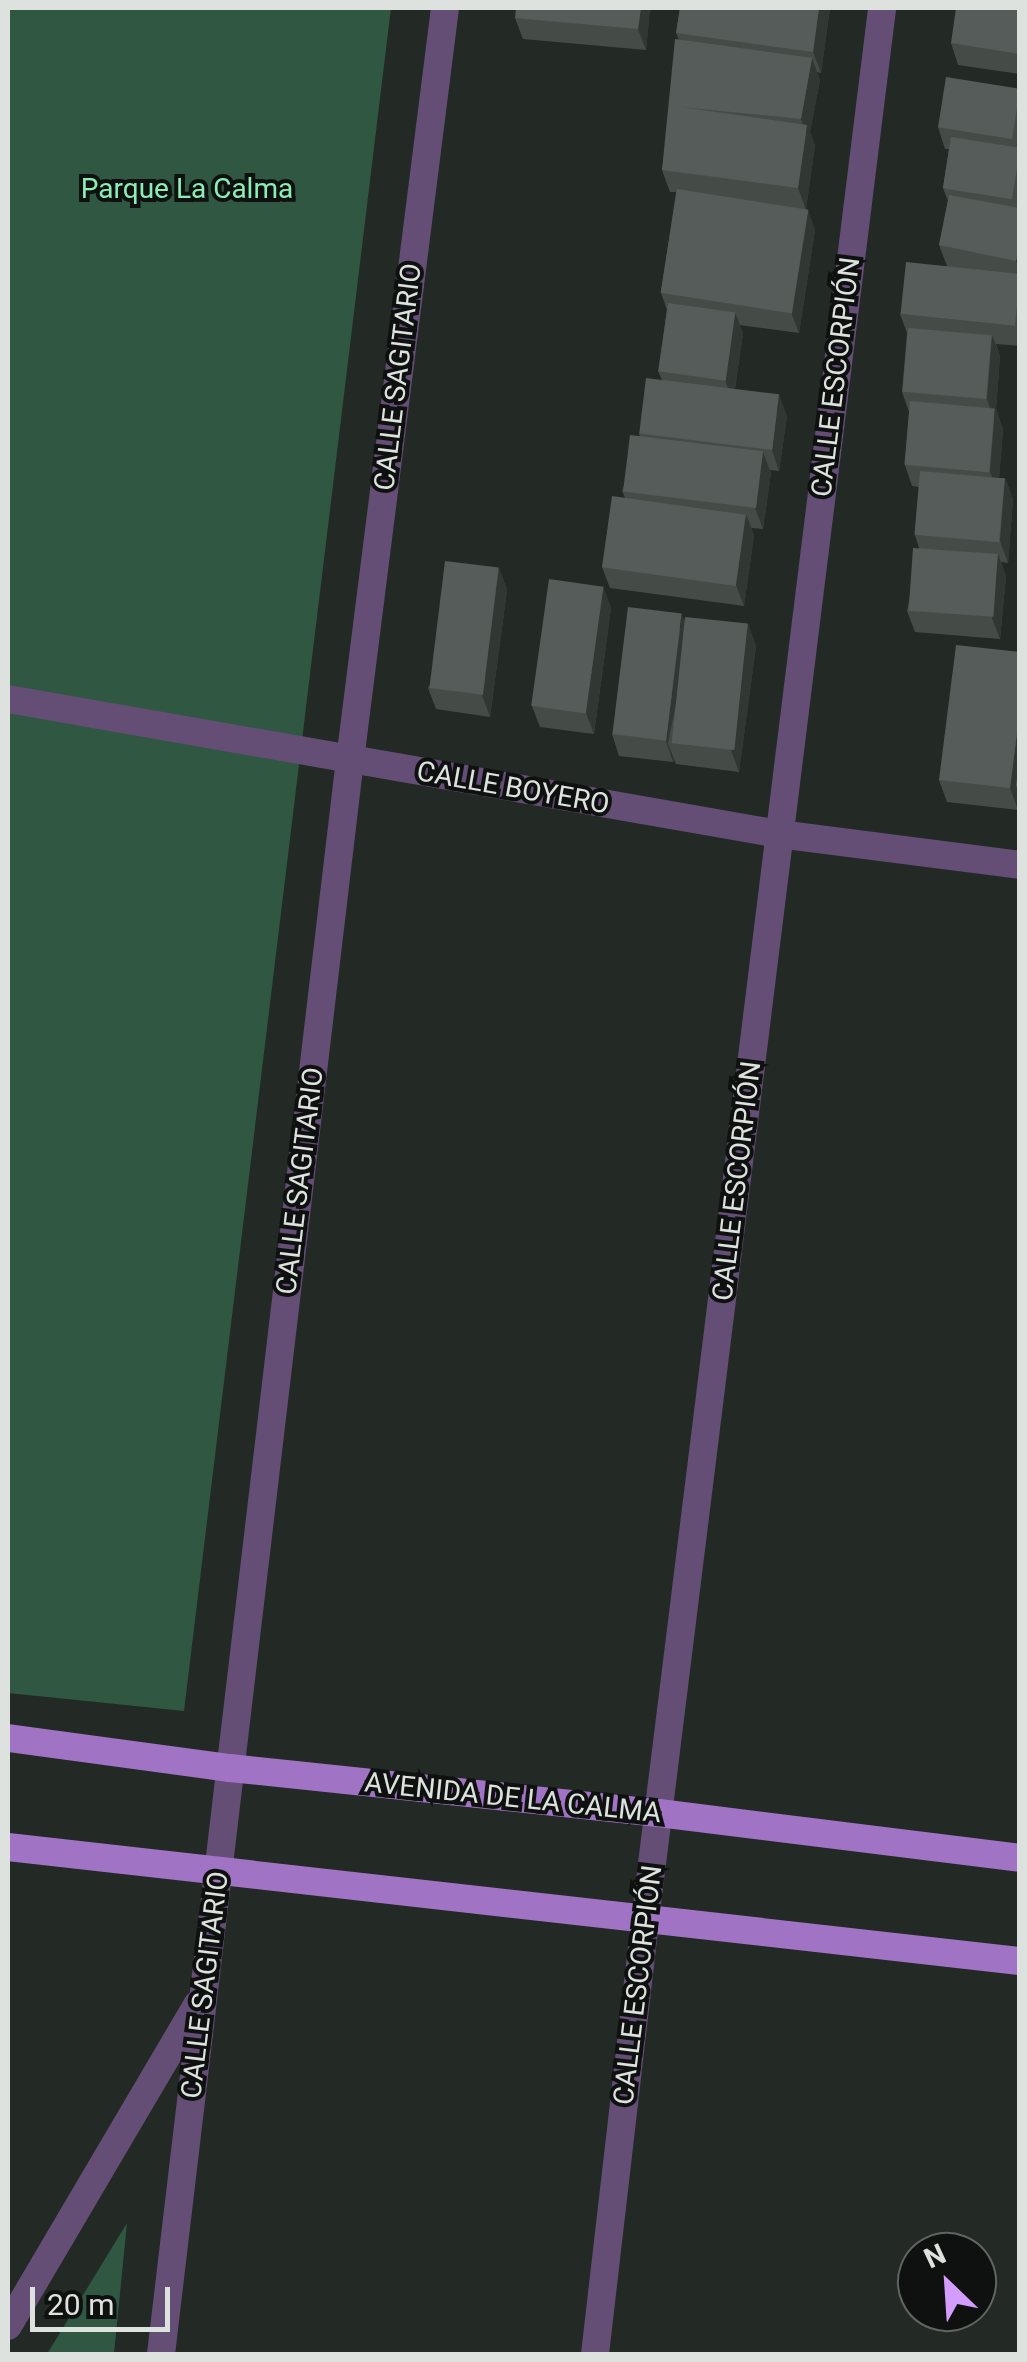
<!DOCTYPE html>
<meta charset="utf-8">
<style>
body{margin:0}
#map{position:relative;width:1027px;height:2362px;overflow:hidden;background:#232925;font-family:Roboto,sans-serif}
div>[style]{position:absolute}
.green>*{inset:0;background:#2f5741}
.minor>*{height:28px;margin:-14px;padding:0 14px;transform-origin:14px;border-radius:14px;background:#644e75}
.primary>*{height:28px;margin:-14px;padding:0 14px;transform-origin:14px;border-radius:14px;background:#a173c4}
.wall>*{inset:0;background:#454c48}
.shaded-wall>*{inset:0;background:#313733}
.building>*{inset:0;background:#565c59;transform-origin:0 0}
span{translate:-50% -50%;white-space:nowrap;text-align:center;line-height:1.15;-webkit-text-stroke:8px #0e110f;paint-order:stroke}
.park-label{font-size:28px;color:#8cedb7}
.street-label{font-size:28px;color:#dee2df}
.frame{position:absolute;inset:0;border:10px solid #dee2df;pointer-events:none}
.north{position:absolute;left:897px;top:2232px;width:100px;height:100px;box-sizing:border-box;background:#0e110f;border:2px solid #616562;border-radius:50%;rotate:335deg;font-size:28px;font-weight:700;line-height:40px;text-align:center;color:#dee2df}
.north::after{content:'';display:block;margin:auto;width:35px;height:45px;background:#d39cfd;clip-path:polygon(50% 0,100% 100%,50% 72%,0 100%)}
.scale{position:absolute;left:30px;top:2287px;width:140px;height:45px;box-sizing:border-box;border:5px solid #dee2df;border-top:0;padding-left:12px;font-size:30px;line-height:35px;white-space:nowrap;color:#dee2df;-webkit-text-stroke:8px #0e110f;paint-order:stroke}
</style>
<div id="map">
<div class="green">
<div style="clip-path:polygon(8px 8px,391px 8px,184px 1711px,8px 1693px)"></div>
<div style="clip-path:polygon(127px 2223px,114px 2354px,47px 2354px)"></div>
</div>
<div class="minor">
<div style="left:8px;top:699px;width:783px;rotate:9.93deg"></div>
<div style="left:779px;top:834px;width:243px;rotate:7.3deg"></div>
<div style="left:8px;top:2326px;width:373px;rotate:-59.5deg"></div>
<div style="left:161px;top:2354px;width:1605px;rotate:-83.24deg"></div>
<div style="left:350px;top:760px;width:758px;rotate:-82.8deg"></div>
<div style="left:595px;top:2354px;width:437px;rotate:-83.4deg"></div>
<div style="left:645px;top:1920px;width:1927px;rotate:-82.93deg"></div>
</div>
<div class="primary">
<div style="left:8px;top:1738px;width:224px;rotate:7.7deg"></div>
<div style="left:230px;top:1768px;width:431px;rotate:6deg"></div>
<div style="left:659px;top:1813px;width:364px;rotate:7.1deg"></div>
<div style="left:8px;top:1847px;width:1018px;rotate:6.43deg"></div>
</div>
<div class="wall">
<div style="clip-path:polygon(650px 8px,646px 50px,523px 39px,515px 18px)"></div>
<div style="clip-path:polygon(680px 8px,830px 8px,821px 73px,817px 72px,820px 80px,810px 132px,815px 146px,806px 208px,815px 230px,799px 333px,739px 325px,743px 333px,735px 389px,787px 416px,779px 471px,770px 470px,771px 473px,763px 529px,751px 528px,754px 535px,744px 606px,610px 588px,602px 567px,625px 498px,622px 491px,640px 436px,639px 434px,662px 380px,658px 371px,667px 310px,661px 293px,676px 192px,670px 192px,662px 170px,679px 40px,676px 33px)"></div>
<div style="clip-path:polygon(1020px 8px,1020px 74px,958px 65px,951px 43px)"></div>
<div style="clip-path:polygon(1020px 89px,1020px 346px,996px 344px,1000px 356px,996px 409px,1003px 430px,999px 478px,1005px 478px,1013px 499px,1008px 563px,1001px 562px,1006px 576px,1000px 639px,915px 632px,907px 611px,919px 548px,915px 535px,919px 487px,912px 486px,905px 465px,909px 412px,902px 392px,907px 333px,900px 314px,947px 266px,939px 245px,948px 201px,943px 188px,949px 149px,945px 149px,938px 127px)"></div>
<div style="clip-path:polygon(499px 568px,507px 590px,490px 717px,436px 709px,428px 688px)"></div>
<div style="clip-path:polygon(603px 587px,611px 608px,594px 734px,540px 727px,532px 706px)"></div>
<div style="clip-path:polygon(685px 621px,748px 624px,756px 646px,739px 772px,676px 764px,674px 759px,673px 762px,619px 756px,612px 734px)"></div>
<div style="clip-path:polygon(1020px 652px,1020px 797px,1018px 810px,947px 802px,939px 780px)"></div>
</div>
<div class="shaded-wall">
<div style="clip-path:polygon(641px 8px,650px 8px,646px 50px,638px 29px)"></div>
<div style="clip-path:polygon(819px 8px,830px 8px,821px 73px,813px 52px)"></div>
<div style="clip-path:polygon(812px 58px,820px 80px,810px 132px,815px 146px,806px 210px,798px 188px,806px 134px,801px 119px)"></div>
<div style="clip-path:polygon(808px 209px,815px 230px,799px 333px,791px 312px)"></div>
<div style="clip-path:polygon(1020px 241px,1020px 271px,1016px 261px)"></div>
<div style="clip-path:polygon(735px 312px,743px 333px,733px 401px,725px 380px)"></div>
<div style="clip-path:polygon(992px 335px,1000px 356px,996px 409px,1003px 430px,998px 493px,990px 472px,994px 420px,987px 399px)"></div>
<div style="clip-path:polygon(779px 394px,787px 416px,779px 471px,772px 450px)"></div>
<div style="clip-path:polygon(763px 452px,771px 473px,763px 529px,755px 508px)"></div>
<div style="clip-path:polygon(1005px 478px,1013px 499px,1008px 563px,1000px 541px)"></div>
<div style="clip-path:polygon(746px 514px,754px 535px,744px 606px,736px 585px)"></div>
<div style="clip-path:polygon(998px 554px,1006px 576px,1000px 639px,992px 618px)"></div>
<div style="clip-path:polygon(499px 568px,507px 590px,490px 717px,482px 695px)"></div>
<div style="clip-path:polygon(603px 587px,611px 608px,594px 734px,586px 713px)"></div>
<div style="clip-path:polygon(682px 614px,690px 635px,668px 743px,674px 759px,673px 762px,666px 741px)"></div>
<div style="clip-path:polygon(748px 624px,756px 646px,739px 772px,731px 750px)"></div>
<div style="clip-path:polygon(1020px 710px,1020px 787px,1016px 786px,1020px 797px,1018px 810px,1010px 788px)"></div>
</div>
<div class="building">
<div style="clip-path:polygon(516px 8px,641px 8px,638px 29px,515px 18px)"></div>
<div style="clip-path:polygon(680px 8px,819px 8px,813px 52px,676px 33px)"></div>
<div style="clip-path:polygon(956px 8px,1020px 8px,1020px 54px,951px 43px)"></div>
<div style="clip-path:polygon(675px 39px,812px 58px,801px 119px,681px 107px,807px 125px,798px 188px,662px 170px)"></div>
<div style="left:946px;top:77px;width:75px;height:51px;rotate:9deg"></div>
<div style="left:951px;top:137px;width:70px;height:52px;rotate:9deg"></div>
<div style="left:677px;top:189px;width:133px;height:105px;rotate:9deg"></div>
<div style="clip-path:polygon(949px 195px,1020px 208px,1020px 241px,1016px 261px,939px 245px)"></div>
<div style="left:906px;top:262px;width:115px;height:52px;rotate:6deg"></div>
<div style="left:668px;top:303px;width:68px;height:69px;rotate:8deg"></div>
<div style="left:908px;top:328px;width:84px;height:64px;rotate:5deg"></div>
<div style="left:646px;top:378px;width:134px;height:56px;rotate:7deg"></div>
<div style="left:910px;top:401px;width:85px;height:64px;rotate:5deg"></div>
<div style="left:630px;top:435px;width:134px;height:57px;rotate:7deg"></div>
<div style="left:920px;top:471px;width:85px;height:64px;rotate:5deg"></div>
<div style="left:612px;top:496px;width:135px;height:72px;rotate:8deg"></div>
<div style="left:913px;top:548px;width:85px;height:63px;rotate:4deg"></div>
<div style="left:445px;top:561px;width:54px;height:128px;rotate:7deg"></div>
<div style="left:549px;top:579px;width:55px;height:128px;rotate:8deg"></div>
<div style="left:628px;top:607px;width:54px;height:128px;rotate:7deg"></div>
<div style="left:685px;top:617px;width:63px;height:127px;rotate:6deg"></div>
<div style="clip-path:polygon(956px 645px,1020px 652px,1020px 710px,1010px 788px,939px 780px)"></div>
<div style="clip-path:polygon(1020px 755px,1020px 787px,1016px 786px)"></div>
</div>
<div class="park-label">
<span style="left:187px;top:189px">Parque La Calma</span>
</div>
<div class="street-label">
<span style="left:398px;top:377px;rotate:-83deg">CALLE SAGITARIO</span>
<span style="left:836px;top:377px;rotate:-83deg">CALLE ESCORPIÓN</span>
<span style="left:513px;top:788px;rotate:10deg">CALLE BOYERO</span>
<span style="left:300px;top:1181px;rotate:-83deg">CALLE SAGITARIO</span>
<span style="left:737px;top:1181px;rotate:-83deg">CALLE ESCORPIÓN</span>
<span style="left:513px;top:1798px;rotate:6deg">AVENIDA DE LA CALMA</span>
<span style="left:205px;top:1985px;rotate:-83deg">CALLE SAGITARIO</span>
<span style="left:638px;top:1985px;rotate:-83deg">CALLE ESCORPIÓN</span>
</div>
<div class="frame"></div>
<div class="north">N</div>
<div class="scale">20 m</div>
</div>
